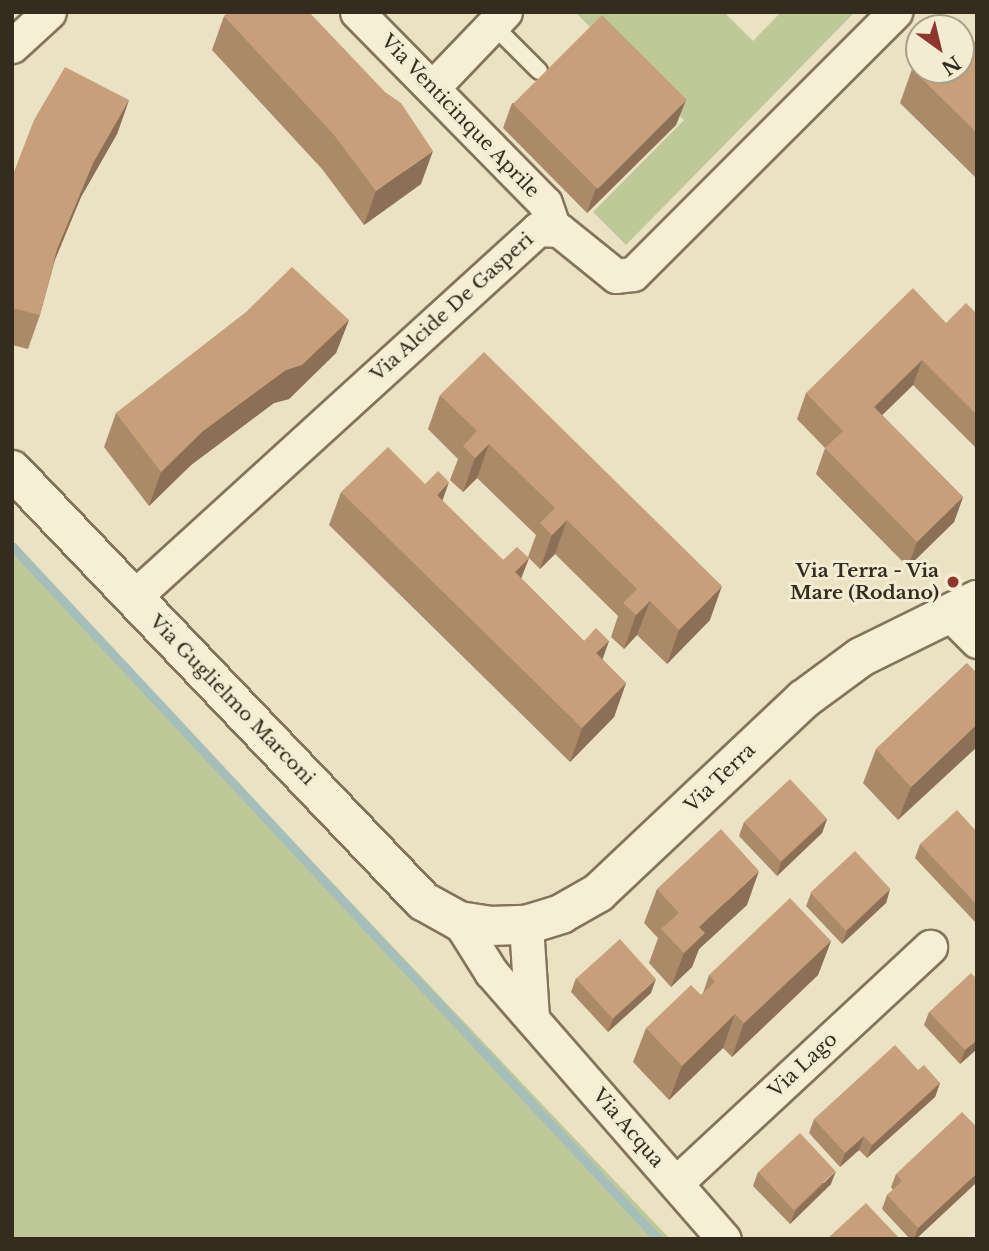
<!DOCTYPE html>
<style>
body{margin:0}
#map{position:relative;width:989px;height:1251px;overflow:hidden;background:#ebe2c3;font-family:"Libre Baskerville",serif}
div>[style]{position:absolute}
.green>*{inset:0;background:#bfc898}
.stream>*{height:9px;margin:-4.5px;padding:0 4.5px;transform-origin:4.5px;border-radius:4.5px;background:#a5beb9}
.roads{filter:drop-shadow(2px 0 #84745b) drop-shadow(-2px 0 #84745b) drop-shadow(0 2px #84745b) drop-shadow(0 -2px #84745b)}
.service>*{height:16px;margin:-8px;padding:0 8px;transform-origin:8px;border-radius:8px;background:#f6efd6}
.minor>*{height:33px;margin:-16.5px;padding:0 16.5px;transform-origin:16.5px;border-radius:16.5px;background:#f6efd6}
.tertiary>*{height:38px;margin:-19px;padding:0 19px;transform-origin:19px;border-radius:19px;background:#f6efd6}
.wall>*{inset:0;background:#ab8a6a}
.shaded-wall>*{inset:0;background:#8b7056}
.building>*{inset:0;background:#c7a07b;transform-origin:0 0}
.dots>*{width:19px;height:19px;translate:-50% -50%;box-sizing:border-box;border:4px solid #f3ecd2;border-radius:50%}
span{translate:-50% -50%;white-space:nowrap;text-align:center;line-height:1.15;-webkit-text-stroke:6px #f3ecd2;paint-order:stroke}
.street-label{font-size:19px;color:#352b1e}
.poi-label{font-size:19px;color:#352b1e;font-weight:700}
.right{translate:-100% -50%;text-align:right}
.frame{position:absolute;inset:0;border:14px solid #352b1e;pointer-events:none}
.north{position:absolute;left:905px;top:14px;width:70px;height:70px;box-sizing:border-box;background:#f3ecd2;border:2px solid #a79f8a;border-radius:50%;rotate:146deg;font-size:19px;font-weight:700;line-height:28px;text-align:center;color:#352b1e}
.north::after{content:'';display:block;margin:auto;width:24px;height:32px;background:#8f362f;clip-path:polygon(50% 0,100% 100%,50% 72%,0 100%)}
</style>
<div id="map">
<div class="green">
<div style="clip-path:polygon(575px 12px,724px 12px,753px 41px,781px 12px,855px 12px,626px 245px,593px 212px,684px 120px)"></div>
<div style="clip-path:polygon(12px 545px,670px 1239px,12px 1239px)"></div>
</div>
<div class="stream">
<div style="left:12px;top:546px;width:947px;rotate:47.01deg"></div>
</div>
<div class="roads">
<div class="service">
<div style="left:493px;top:25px;width:65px;rotate:45deg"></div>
</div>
<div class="minor">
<div style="left:357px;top:12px;width:268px;rotate:45.5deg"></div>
<div style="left:545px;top:203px;width:24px;rotate:71deg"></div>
<div style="left:12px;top:46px;width:50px;rotate:-42.6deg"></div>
<div style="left:433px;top:87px;width:104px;rotate:-46.2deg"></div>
<div style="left:134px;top:597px;width:546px;rotate:-42.33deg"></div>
<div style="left:538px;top:229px;width:21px;rotate:3deg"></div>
<div style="left:559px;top:230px;width:73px;rotate:38.9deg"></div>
<div style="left:616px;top:276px;width:17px;rotate:-7deg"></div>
<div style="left:633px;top:274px;width:371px;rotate:-45deg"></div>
<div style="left:948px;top:612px;width:41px;rotate:45deg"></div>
<div style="left:459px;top:921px;width:60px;rotate:57.9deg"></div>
<div style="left:491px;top:972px;width:354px;rotate:48.9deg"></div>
<div style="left:526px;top:925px;width:93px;rotate:86.3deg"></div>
<div style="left:676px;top:1183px;width:347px;rotate:-42.9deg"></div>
</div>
<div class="tertiary">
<div style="left:12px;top:470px;width:596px;rotate:46.36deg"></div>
<div style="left:423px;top:901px;width:41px;rotate:29.1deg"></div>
<div style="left:459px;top:921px;width:31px;rotate:9deg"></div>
<div style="left:490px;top:926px;width:36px;rotate:-2deg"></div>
<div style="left:526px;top:925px;width:37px;rotate:-17deg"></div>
<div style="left:561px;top:914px;width:43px;rotate:-29.6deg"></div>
<div style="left:598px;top:893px;width:283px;rotate:-43.3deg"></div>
<div style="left:804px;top:699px;width:71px;rotate:-36.4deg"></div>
<div style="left:861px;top:657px;width:129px;rotate:-26.2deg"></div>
</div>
</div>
<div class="wall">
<div style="clip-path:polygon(224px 16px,421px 184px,364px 225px,322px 169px,212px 50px)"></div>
<div style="clip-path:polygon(977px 44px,977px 179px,900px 103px,912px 69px)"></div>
<div style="clip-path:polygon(129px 100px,117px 134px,81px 197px,55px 260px,40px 315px,28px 349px,12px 345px,12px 177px)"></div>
<div style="clip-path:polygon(686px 100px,676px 125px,587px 213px,503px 128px,512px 103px)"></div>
<div style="clip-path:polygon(977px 314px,977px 449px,913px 385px,882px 415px,963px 497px,954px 522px,908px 567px,816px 474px,825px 448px,797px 419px,806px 393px,946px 323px)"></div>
<div style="clip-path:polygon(349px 320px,336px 353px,289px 399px,274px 403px,191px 465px,149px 506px,104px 447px,116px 413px)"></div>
<div style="clip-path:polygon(440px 395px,710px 620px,667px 664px,637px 635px,624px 649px,611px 637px,618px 616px,555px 554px,540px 569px,528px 557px,536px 535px,477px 478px,463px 492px,450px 480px,458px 459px,428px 429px)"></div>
<div style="clip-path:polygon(425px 484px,503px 560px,529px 558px,521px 578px,584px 641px,609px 641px,602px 659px,626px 683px,614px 717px,570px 762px,329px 525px,341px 492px)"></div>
<div style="clip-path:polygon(967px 663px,898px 820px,863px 783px,876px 749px)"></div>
<div style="clip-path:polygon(827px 819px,822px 833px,777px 876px,739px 836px,744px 822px)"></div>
<div style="clip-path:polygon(977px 832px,977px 921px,975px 922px,915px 858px,920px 844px)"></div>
<div style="clip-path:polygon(657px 889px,747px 905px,699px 949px,692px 967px,671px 987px,649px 963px,658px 938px,644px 923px)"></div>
<div style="clip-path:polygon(890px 889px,886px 903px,842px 944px,806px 906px,811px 893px)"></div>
<div style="clip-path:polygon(831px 941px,818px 975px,732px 1057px,723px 1048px,669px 1100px,633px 1062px,646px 1028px,701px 995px,703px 993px,709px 975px)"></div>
<div style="clip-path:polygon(576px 978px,651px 993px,608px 1032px,571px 992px)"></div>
<div style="clip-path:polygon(929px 1012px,977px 1049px,960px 1064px,924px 1025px)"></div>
<div style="clip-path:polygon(918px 1070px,940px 1083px,935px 1097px,867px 1158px,859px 1150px,840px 1167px,809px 1133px,814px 1119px)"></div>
<div style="clip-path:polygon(758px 1172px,831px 1184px,790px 1224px,753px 1186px)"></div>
<div style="clip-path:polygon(896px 1174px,977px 1182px,916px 1239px,910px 1239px,882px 1209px,887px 1195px,893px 1190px,891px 1187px)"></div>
</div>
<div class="shaded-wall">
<div style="clip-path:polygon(129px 100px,117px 134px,81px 197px,45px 283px,57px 249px,93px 163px)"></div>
<div style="clip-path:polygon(686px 100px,676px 125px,587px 213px,596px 188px)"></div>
<div style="clip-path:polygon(433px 151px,421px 184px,364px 225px,376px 191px)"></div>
<div style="clip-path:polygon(349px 320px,336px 353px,289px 399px,274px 403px,191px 465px,149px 506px,161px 472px,203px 431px)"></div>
<div style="clip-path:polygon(922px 360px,913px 385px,865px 432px,874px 407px)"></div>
<div style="clip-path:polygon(489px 444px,477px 478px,463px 492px,475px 458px)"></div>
<div style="clip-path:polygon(449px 482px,437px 516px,437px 495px)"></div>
<div style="clip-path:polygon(963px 497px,954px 522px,908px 567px,917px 542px)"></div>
<div style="clip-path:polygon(567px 520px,555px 554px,540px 569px,552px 535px)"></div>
<div style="clip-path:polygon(529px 558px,516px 592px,515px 572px)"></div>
<div style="clip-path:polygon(722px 586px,710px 620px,667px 664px,679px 630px)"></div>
<div style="clip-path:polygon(650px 601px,637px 635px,624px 649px,636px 615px)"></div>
<div style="clip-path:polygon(609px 641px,597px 675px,596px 653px)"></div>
<div style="clip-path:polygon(626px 683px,614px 717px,570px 762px,582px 728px)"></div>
<div style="clip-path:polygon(977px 724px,977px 747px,898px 820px,911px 787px)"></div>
<div style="clip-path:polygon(827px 819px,822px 833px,777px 876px,781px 862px)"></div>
<div style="clip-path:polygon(759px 871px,747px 905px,699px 949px,692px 967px,671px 987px,684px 953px,699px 927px)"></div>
<div style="clip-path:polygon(890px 889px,886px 903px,842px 944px,847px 931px)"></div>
<div style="clip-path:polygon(831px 941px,818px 975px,732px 1057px,744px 1023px)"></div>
<div style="clip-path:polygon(656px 979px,651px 993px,608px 1032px,613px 1019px)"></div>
<div style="clip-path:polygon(735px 1014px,723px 1048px,669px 1100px,682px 1066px)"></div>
<div style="clip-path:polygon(977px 1040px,977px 1049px,960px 1064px,965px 1050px)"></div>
<div style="clip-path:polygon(940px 1083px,935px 1097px,867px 1158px,872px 1145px)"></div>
<div style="clip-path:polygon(864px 1136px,859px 1150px,840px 1167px,845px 1153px)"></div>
<div style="clip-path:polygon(836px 1171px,831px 1184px,790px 1224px,795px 1211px)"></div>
<div style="clip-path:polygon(977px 1173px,977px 1182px,916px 1239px,914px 1239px,918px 1228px)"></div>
</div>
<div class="building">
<div style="clip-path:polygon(228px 12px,309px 12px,385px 92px,401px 103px,433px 151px,376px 191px,334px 135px,224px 16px)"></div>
<div style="left:602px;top:15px;width:120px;height:126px;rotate:45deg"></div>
<div style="clip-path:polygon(961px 28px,977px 44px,977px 133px,912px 69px,919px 62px,919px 70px,961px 70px)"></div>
<div style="clip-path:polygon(65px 67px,129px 100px,93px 163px,57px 249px,40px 315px,12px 308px,12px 177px,34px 120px)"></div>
<div style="clip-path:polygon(292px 267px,349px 320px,302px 365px,286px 370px,203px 431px,161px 472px,116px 413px,246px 312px)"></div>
<div style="clip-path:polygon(913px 288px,946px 323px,966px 303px,977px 314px,977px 415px,922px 360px,874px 407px,963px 497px,917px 542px,825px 448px,843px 431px,806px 393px)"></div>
<div style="clip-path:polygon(484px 352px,722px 586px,679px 630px,650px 601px,636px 615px,623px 603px,637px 589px,567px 520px,552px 535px,540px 523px,555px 508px,489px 444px,475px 458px,463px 446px,477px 431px,440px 395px)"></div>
<div style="clip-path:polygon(388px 447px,425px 484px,438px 471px,449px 482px,437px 495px,503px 560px,517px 547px,529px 558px,515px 572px,584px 641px,596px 628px,609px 641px,596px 653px,626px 683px,582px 728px,341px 492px)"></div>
<div style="clip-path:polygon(967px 663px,977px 673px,977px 724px,911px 787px,876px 749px)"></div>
<div style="left:790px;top:779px;width:54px;height:63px;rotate:47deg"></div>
<div style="clip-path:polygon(957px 810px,977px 832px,977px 905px,920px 844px)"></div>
<div style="clip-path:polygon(721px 829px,759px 871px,699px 927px,705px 933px,684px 953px,661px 929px,679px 913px,657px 889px)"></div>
<div style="left:855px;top:851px;width:52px;height:61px;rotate:47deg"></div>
<div style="clip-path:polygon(790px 898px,831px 941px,744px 1023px,735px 1014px,682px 1066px,646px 1028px,691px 985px,701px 995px,715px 982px,709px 975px)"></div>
<div style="left:620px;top:939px;width:54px;height:59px;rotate:48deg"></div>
<div style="clip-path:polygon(971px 973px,977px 979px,977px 1040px,965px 1050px,929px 1012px)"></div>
<div style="clip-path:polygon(895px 1045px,918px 1070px,924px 1065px,940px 1083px,872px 1145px,864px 1136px,845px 1153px,814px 1119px)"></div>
<div style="clip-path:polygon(962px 1112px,977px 1127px,977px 1173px,918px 1228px,887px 1195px,902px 1181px,896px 1174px)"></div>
<div style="left:800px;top:1133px;width:52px;height:57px;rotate:47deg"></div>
<div style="clip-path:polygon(866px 1203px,900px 1239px,827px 1239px)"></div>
</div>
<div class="dots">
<div style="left:953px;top:582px;background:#8f362f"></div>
</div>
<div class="street-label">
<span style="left:460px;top:116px;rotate:46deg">Via Venticinque Aprile</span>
<span style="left:452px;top:307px;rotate:-42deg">Via Alcide De Gasperi</span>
<span style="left:232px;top:700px;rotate:46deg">Via Guglielmo Marconi</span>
<span style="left:720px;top:778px;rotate:-44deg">Via Terra</span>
<span style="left:803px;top:1065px;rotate:-43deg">Via Lago</span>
<span style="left:628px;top:1128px;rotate:49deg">Via Acqua</span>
</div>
<div class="poi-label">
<span class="right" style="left:939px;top:582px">Via Terra - Via<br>Mare (Rodano)</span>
</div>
<div class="frame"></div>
<div class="north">N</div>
</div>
